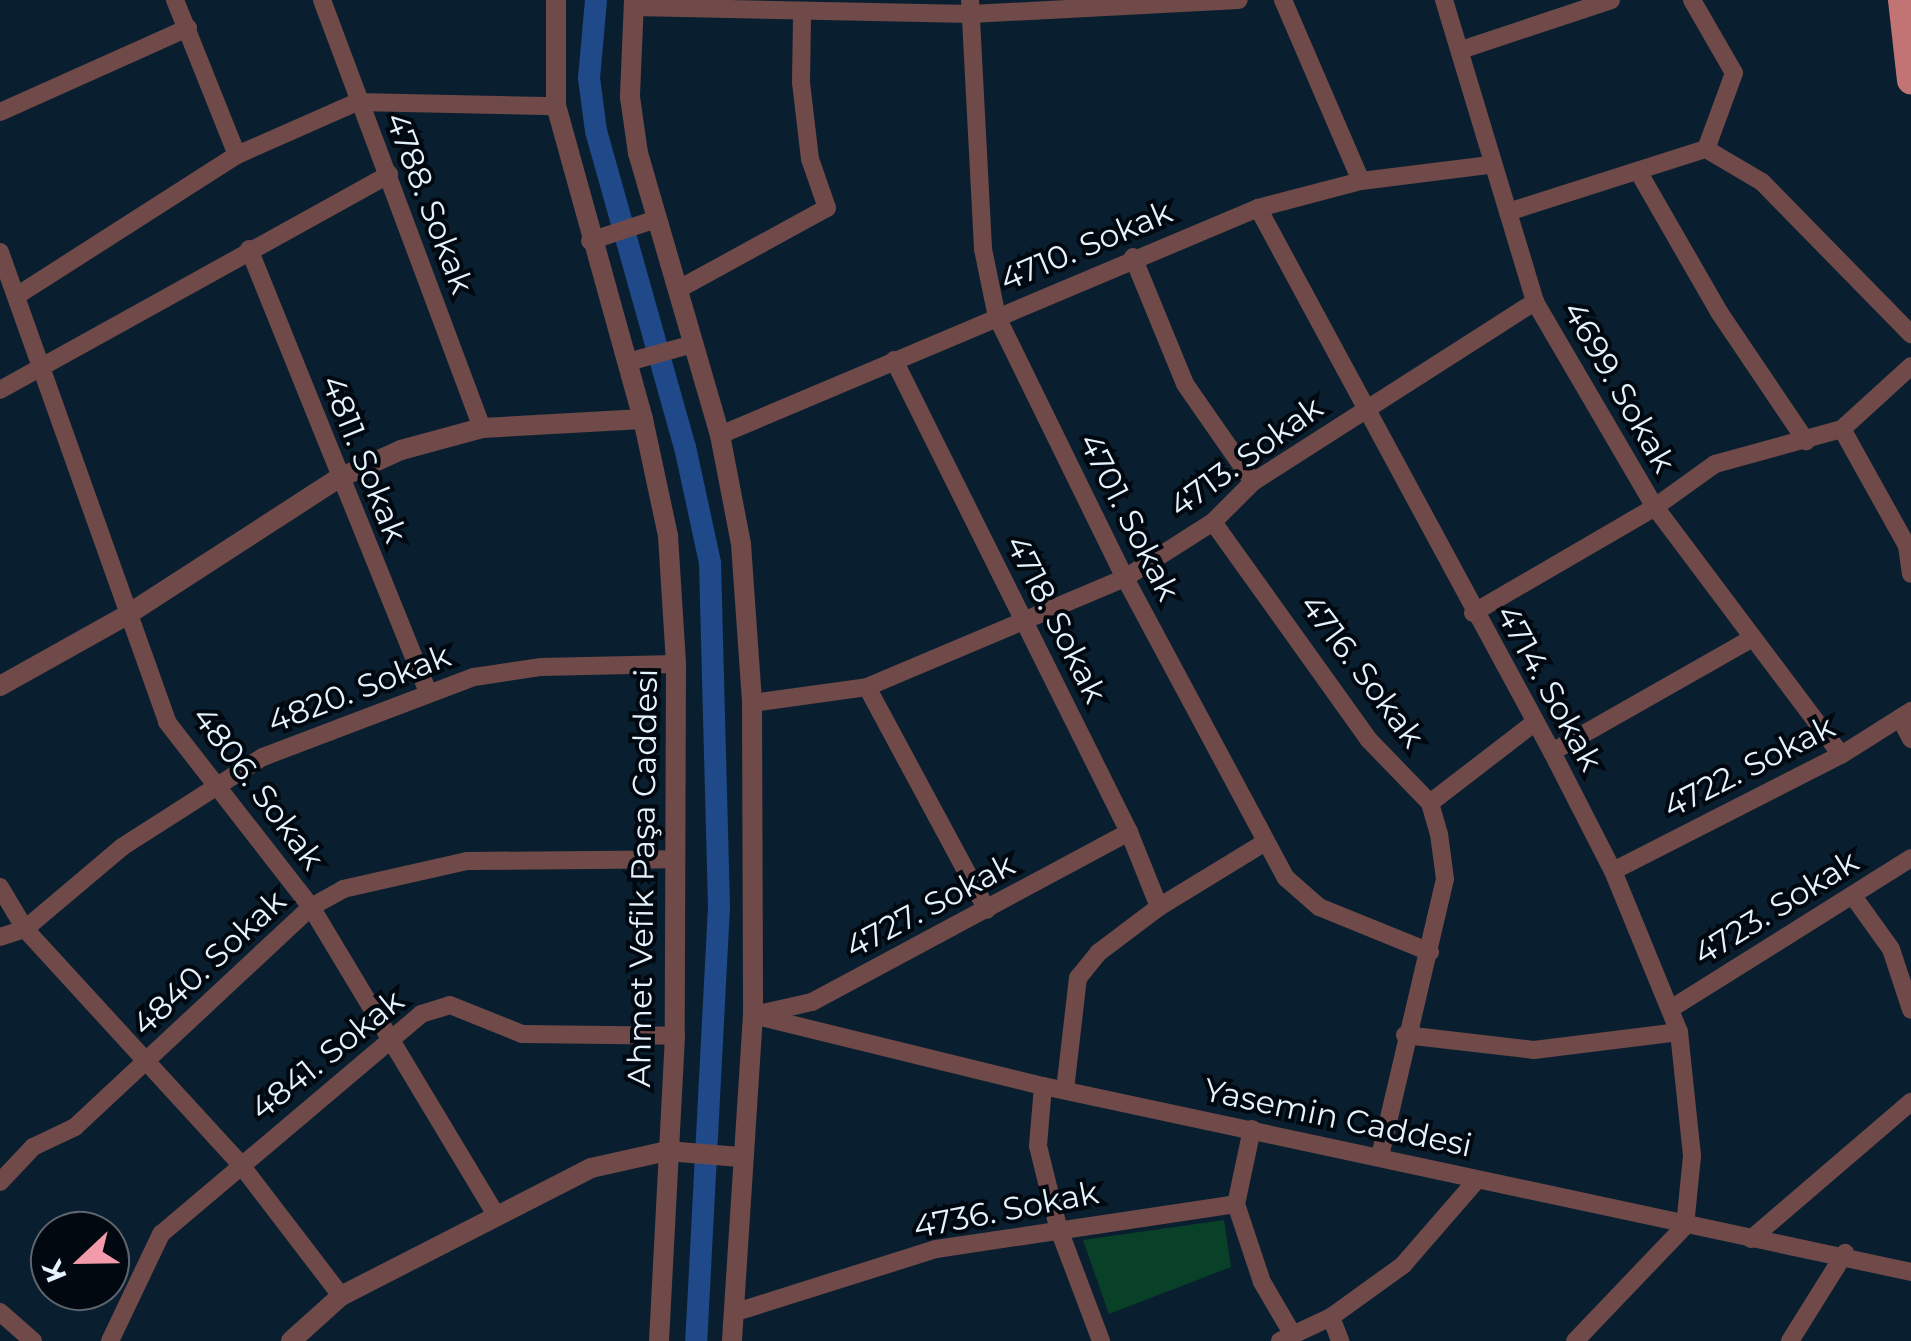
<!DOCTYPE html>
<meta charset="utf-8">
<style>
body{margin:0}
#map{position:relative;width:1911px;height:1341px;overflow:hidden;background:#091f2f;font-family:Montserrat,sans-serif}
div>[style]{position:absolute}
.green>*{inset:0;background:#084128}
.canal>*{height:22px;margin:-11px;padding:0 11px;transform-origin:11px;border-radius:11px;background:#1f4989}
.minor>*{height:18px;margin:-9px;padding:0 9px;transform-origin:9px;border-radius:9px;background:#704949}
.tertiary>*{height:20px;margin:-10px;padding:0 10px;transform-origin:10px;border-radius:10px;background:#704949}
.primary>*{height:28px;margin:-14px;padding:0 14px;transform-origin:14px;border-radius:14px;background:#c27474}
span{translate:-50% -50%;white-space:nowrap;text-align:center;line-height:1.15;-webkit-text-stroke:8px #02080f;paint-order:stroke}
.street-label{font-size:32px;color:#e5f3fe}
.north{position:absolute;left:30px;top:1211px;width:100px;height:100px;box-sizing:border-box;background:#02080f;border:2px solid #5d666f;border-radius:50%;rotate:248deg;font-size:28px;font-weight:700;line-height:40px;text-align:center;color:#e5f3fe}
.north::after{content:'';display:block;margin:auto;width:35px;height:45px;background:#f39aab;clip-path:polygon(50% 0,100% 100%,50% 72%,0 100%)}
</style>
<div id="map">
<div class="green">
<div style="clip-path:polygon(1224px 1220px,1231px 1267px,1109px 1314px,1083px 1240px)"></div>
</div>
<div class="canal">
<div style="left:596px;top:0;width:78px;rotate:95.1deg"></div>
<div style="left:589px;top:78px;width:53px;rotate:82.5deg"></div>
<div style="left:596px;top:131px;width:328px;rotate:74.3deg"></div>
<div style="left:685px;top:447px;width:119px;rotate:77.8deg"></div>
<div style="left:710px;top:563px;width:344px;rotate:88.5deg"></div>
<div style="left:719px;top:907px;width:435px;rotate:93deg"></div>
</div>
<div class="minor">
<div style="left:175px;top:0;width:167px;rotate:68.2deg"></div>
<div style="left:322px;top:0;width:457px;rotate:69.5deg"></div>
<div style="left:970px;top:0;width:249px;rotate:87deg"></div>
<div style="left:983px;top:249px;width:69px;rotate:78.4deg"></div>
<div style="left:997px;top:317px;width:291px;rotate:63.9deg"></div>
<div style="left:1125px;top:578px;width:340px;rotate:61.8deg"></div>
<div style="left:1286px;top:878px;width:44px;rotate:41.3deg"></div>
<div style="left:1319px;top:907px;width:120px;rotate:22.1deg"></div>
<div style="left:1283px;top:0;width:197px;rotate:66.7deg"></div>
<div style="left:1444px;top:0;width:315px;rotate:73.2deg"></div>
<div style="left:1535px;top:302px;width:238px;rotate:59.7deg"></div>
<div style="left:1655px;top:507px;width:310px;rotate:53.1deg"></div>
<div style="left:1692px;top:0;width:84px;rotate:60.1deg"></div>
<div style="left:1734px;top:73px;width:81px;rotate:110.2deg"></div>
<div style="left:634px;top:7px;width:337px;rotate:1.2deg"></div>
<div style="left:971px;top:14px;width:268px;rotate:-3deg"></div>
<div style="left:1461px;top:50px;width:158px;rotate:-18.4deg"></div>
<div style="left:0;top:112px;width:206px;rotate:-24.1deg"></div>
<div style="left:1706px;top:149px;width:65px;rotate:30.5deg"></div>
<div style="left:1762px;top:182px;width:213px;rotate:45.6deg"></div>
<div style="left:1638px;top:171px;width:163px;rotate:60.1deg"></div>
<div style="left:1719px;top:312px;width:156px;rotate:56deg"></div>
<div style="left:1258px;top:208px;width:618px;rotate:61.61deg"></div>
<div style="left:1552px;top:752px;width:134px;rotate:62.9deg"></div>
<div style="left:1613px;top:871px;width:174px;rotate:67.7deg"></div>
<div style="left:1679px;top:1032px;width:125px;rotate:84deg"></div>
<div style="left:1692px;top:1156px;width:70px;rotate:95.7deg"></div>
<div style="left:1685px;top:1226px;width:159px;rotate:133.7deg"></div>
<div style="left:1508px;top:212px;width:208px;rotate:-17.7deg"></div>
<div style="left:590px;top:241px;width:71px;rotate:-18.2deg"></div>
<div style="left:249px;top:249px;width:477px;rotate:68deg"></div>
<div style="left:0;top:252px;width:499px;rotate:70.4deg"></div>
<div style="left:167px;top:722px;width:234px;rotate:52.1deg"></div>
<div style="left:311px;top:907px;width:359px;rotate:59deg"></div>
<div style="left:1133px;top:257px;width:137px;rotate:67.7deg"></div>
<div style="left:1185px;top:384px;width:119px;rotate:55.2deg"></div>
<div style="left:677px;top:290px;width:171px;rotate:-28.7deg"></div>
<div style="left:827px;top:208px;width:52px;rotate:-109.1deg"></div>
<div style="left:810px;top:159px;width:78px;rotate:-96.7deg"></div>
<div style="left:801px;top:82px;width:67px;rotate:-89.1deg"></div>
<div style="left:18px;top:295px;width:260px;rotate:-32.6deg"></div>
<div style="left:237px;top:155px;width:131px;rotate:-23.8deg"></div>
<div style="left:357px;top:102px;width:199px;rotate:1.2deg"></div>
<div style="left:894px;top:360px;width:527px;rotate:63.53deg"></div>
<div style="left:1129px;top:832px;width:81px;rotate:68.2deg"></div>
<div style="left:628px;top:362px;width:67px;rotate:-15.5deg"></div>
<div style="left:0;top:390px;width:445px;rotate:-29deg"></div>
<div style="left:1842px;top:429px;width:134px;rotate:60.9deg"></div>
<div style="left:1907px;top:546px;width:28px;rotate:82deg"></div>
<div style="left:720px;top:435px;width:584px;rotate:-22.88deg"></div>
<div style="left:1258px;top:208px;width:106px;rotate:-14.7deg"></div>
<div style="left:1361px;top:181px;width:130px;rotate:-7.1deg"></div>
<div style="left:1213px;top:522px;width:268px;rotate:54.4deg"></div>
<div style="left:1369px;top:740px;width:88px;rotate:45.9deg"></div>
<div style="left:1430px;top:803px;width:32px;rotate:74deg"></div>
<div style="left:1439px;top:834px;width:45px;rotate:82.4deg"></div>
<div style="left:1445px;top:879px;width:285px;rotate:103.2deg"></div>
<div style="left:1473px;top:613px;width:211px;rotate:-30.2deg"></div>
<div style="left:1655px;top:507px;width:74px;rotate:-35.6deg"></div>
<div style="left:1715px;top:464px;width:132px;rotate:-15.4deg"></div>
<div style="left:1842px;top:429px;width:93px;rotate:-42.4deg"></div>
<div style="left:867px;top:687px;width:253px;rotate:61.7deg"></div>
<div style="left:752px;top:703px;width:116px;rotate:-7.9deg"></div>
<div style="left:867px;top:687px;width:280px;rotate:-22.9deg"></div>
<div style="left:1125px;top:578px;width:104px;rotate:-32.5deg"></div>
<div style="left:1213px;top:522px;width:57px;rotate:-45deg"></div>
<div style="left:1253px;top:482px;width:335px;rotate:-32.6deg"></div>
<div style="left:1900px;top:718px;width:24px;rotate:62deg"></div>
<div style="left:1552px;top:752px;width:229px;rotate:-29.6deg"></div>
<div style="left:1430px;top:803px;width:133px;rotate:-37.6deg"></div>
<div style="left:1613px;top:871px;width:256px;rotate:-27deg"></div>
<div style="left:1841px;top:755px;width:83px;rotate:-32.2deg"></div>
<div style="left:0;top:887px;width:49px;rotate:59.2deg"></div>
<div style="left:25px;top:929px;width:320px;rotate:47.5deg"></div>
<div style="left:241px;top:1165px;width:165px;rotate:52.6deg"></div>
<div style="left:1853px;top:896px;width:65px;rotate:54.4deg"></div>
<div style="left:1891px;top:949px;width:64px;rotate:71.8deg"></div>
<div style="left:0;top:937px;width:26px;rotate:-18deg"></div>
<div style="left:25px;top:929px;width:127px;rotate:-40.2deg"></div>
<div style="left:122px;top:847px;width:167px;rotate:-32.6deg"></div>
<div style="left:263px;top:757px;width:226px;rotate:-20.8deg"></div>
<div style="left:474px;top:677px;width:68px;rotate:-8.5deg"></div>
<div style="left:541px;top:667px;width:135px;rotate:-1.3deg"></div>
<div style="left:1672px;top:1008px;width:282px;rotate:-32.1deg"></div>
<div style="left:759px;top:1014px;width:54px;rotate:-12.8deg"></div>
<div style="left:812px;top:1002px;width:360px;rotate:-28.2deg"></div>
<div style="left:753px;top:1015px;width:299px;rotate:13.8deg"></div>
<div style="left:1043px;top:1086px;width:888px;rotate:12.09deg"></div>
<div style="left:1405px;top:1035px;width:130px;rotate:6.6deg"></div>
<div style="left:1534px;top:1050px;width:146px;rotate:-7.1deg"></div>
<div style="left:1043px;top:1086px;width:60px;rotate:94.8deg"></div>
<div style="left:1038px;top:1146px;width:83px;rotate:76.1deg"></div>
<div style="left:1058px;top:1227px;width:122px;rotate:69.3deg"></div>
<div style="left:1065px;top:1090px;width:113px;rotate:-83.4deg"></div>
<div style="left:1078px;top:978px;width:32px;rotate:-51deg"></div>
<div style="left:1098px;top:953px;width:76px;rotate:-37deg"></div>
<div style="left:1159px;top:907px;width:123px;rotate:-31.4deg"></div>
<div style="left:1252px;top:1129px;width:77px;rotate:102deg"></div>
<div style="left:1236px;top:1204px;width:82px;rotate:71.6deg"></div>
<div style="left:1262px;top:1282px;width:61px;rotate:59.7deg"></div>
<div style="left:0;top:1182px;width:48px;rotate:-46.7deg"></div>
<div style="left:33px;top:1147px;width:47px;rotate:-25.5deg"></div>
<div style="left:75px;top:1127px;width:323px;rotate:-43deg"></div>
<div style="left:311px;top:907px;width:37px;rotate:-29deg"></div>
<div style="left:343px;top:889px;width:127px;rotate:-12.7deg"></div>
<div style="left:467px;top:861px;width:209px;rotate:-0.5deg"></div>
<div style="left:1751px;top:1239px;width:211px;rotate:-40.6deg"></div>
<div style="left:0;top:1312px;width:44px;rotate:41.3deg"></div>
<div style="left:733px;top:1313px;width:213px;rotate:-17.5deg"></div>
<div style="left:936px;top:1249px;width:303px;rotate:-8.5deg"></div>
<div style="left:1331px;top:1317px;width:26px;rotate:69deg"></div>
<div style="left:110px;top:1341px;width:119px;rotate:-64.5deg"></div>
<div style="left:161px;top:1234px;width:341px;rotate:-40.2deg"></div>
<div style="left:421px;top:1014px;width:30px;rotate:-17deg"></div>
<div style="left:450px;top:1005px;width:78px;rotate:21.9deg"></div>
<div style="left:522px;top:1034px;width:153px;rotate:0.7deg"></div>
<div style="left:1280px;top:1341px;width:56px;rotate:-25.2deg"></div>
<div style="left:1331px;top:1317px;width:89px;rotate:-35.8deg"></div>
<div style="left:1403px;top:1265px;width:113px;rotate:-49deg"></div>
<div style="left:1790px;top:1341px;width:104px;rotate:-58deg"></div>
</div>
<div class="tertiary">
<div style="left:634px;top:0;width:97px;rotate:92.4deg"></div>
<div style="left:630px;top:97px;width:57px;rotate:81.9deg"></div>
<div style="left:638px;top:153px;width:294px;rotate:73.8deg"></div>
<div style="left:720px;top:435px;width:111px;rotate:79.1deg"></div>
<div style="left:741px;top:544px;width:159px;rotate:86deg"></div>
<div style="left:752px;top:703px;width:312px;rotate:89.8deg"></div>
<div style="left:753px;top:1015px;width:327px;rotate:93.7deg"></div>
<div style="left:643px;top:419px;width:120px;rotate:77.9deg"></div>
<div style="left:668px;top:536px;width:128px;rotate:86.4deg"></div>
<div style="left:676px;top:664px;width:372px;rotate:90.2deg"></div>
<div style="left:675px;top:1036px;width:305px;rotate:93deg"></div>
<div style="left:0;top:686px;width:145px;rotate:-29.2deg"></div>
<div style="left:127px;top:615px;width:250px;rotate:-32.9deg"></div>
<div style="left:337px;top:479px;width:70px;rotate:-24.4deg"></div>
<div style="left:401px;top:450px;width:84px;rotate:-15.2deg"></div>
<div style="left:482px;top:428px;width:161px;rotate:-3.2deg"></div>
<div style="left:643px;top:419px;width:325px;rotate:-105.5deg"></div>
<div style="left:556px;top:106px;width:106px;rotate:-90deg"></div>
<div style="left:291px;top:1341px;width:67px;rotate:-42deg"></div>
<div style="left:341px;top:1296px;width:281px;rotate:-27.1deg"></div>
<div style="left:591px;top:1168px;width:78px;rotate:-12.6deg"></div>
<div style="left:667px;top:1151px;width:73px;rotate:4.7deg"></div>
</div>
<div class="primary">
<div style="left:1902px;top:0;width:81px;rotate:83.6deg"></div>
</div>
<div class="street-label">
<span style="left:429px;top:203px;rotate:69deg">4788. Sokak</span>
<span style="left:1086px;top:246px;rotate:-23deg">4710. Sokak</span>
<span style="left:1619px;top:387px;rotate:60deg">4699. Sokak</span>
<span style="left:1246px;top:457px;rotate:-36deg">4713. Sokak</span>
<span style="left:364px;top:459px;rotate:68deg">4811. Sokak</span>
<span style="left:1129px;top:517px;rotate:63deg">4701. Sokak</span>
<span style="left:1056px;top:619px;rotate:63deg">4718. Sokak</span>
<span style="left:1362px;top:671px;rotate:53deg">4716. Sokak</span>
<span style="left:1549px;top:688px;rotate:61deg">4714. Sokak</span>
<span style="left:359px;top:689px;rotate:-21deg">4820. Sokak</span>
<span style="left:1749px;top:767px;rotate:-27deg">4722. Sokak</span>
<span style="left:258px;top:788px;rotate:53deg">4806. Sokak</span>
<span style="left:643px;top:878px;rotate:-89deg">Ahmet Vefik Paşa Caddesi</span>
<span style="left:930px;top:906px;rotate:-28deg">4727. Sokak</span>
<span style="left:1776px;top:908px;rotate:-32deg">4723. Sokak</span>
<span style="left:209px;top:963px;rotate:-43deg">4840. Sokak</span>
<span style="left:327px;top:1055px;rotate:-39deg">4841. Sokak</span>
<span style="left:1338px;top:1118px;rotate:12deg">Yasemin Caddesi</span>
<span style="left:1006px;top:1210px;rotate:-11deg">4736. Sokak</span>
</div>
<div class="north">K</div>
</div>
